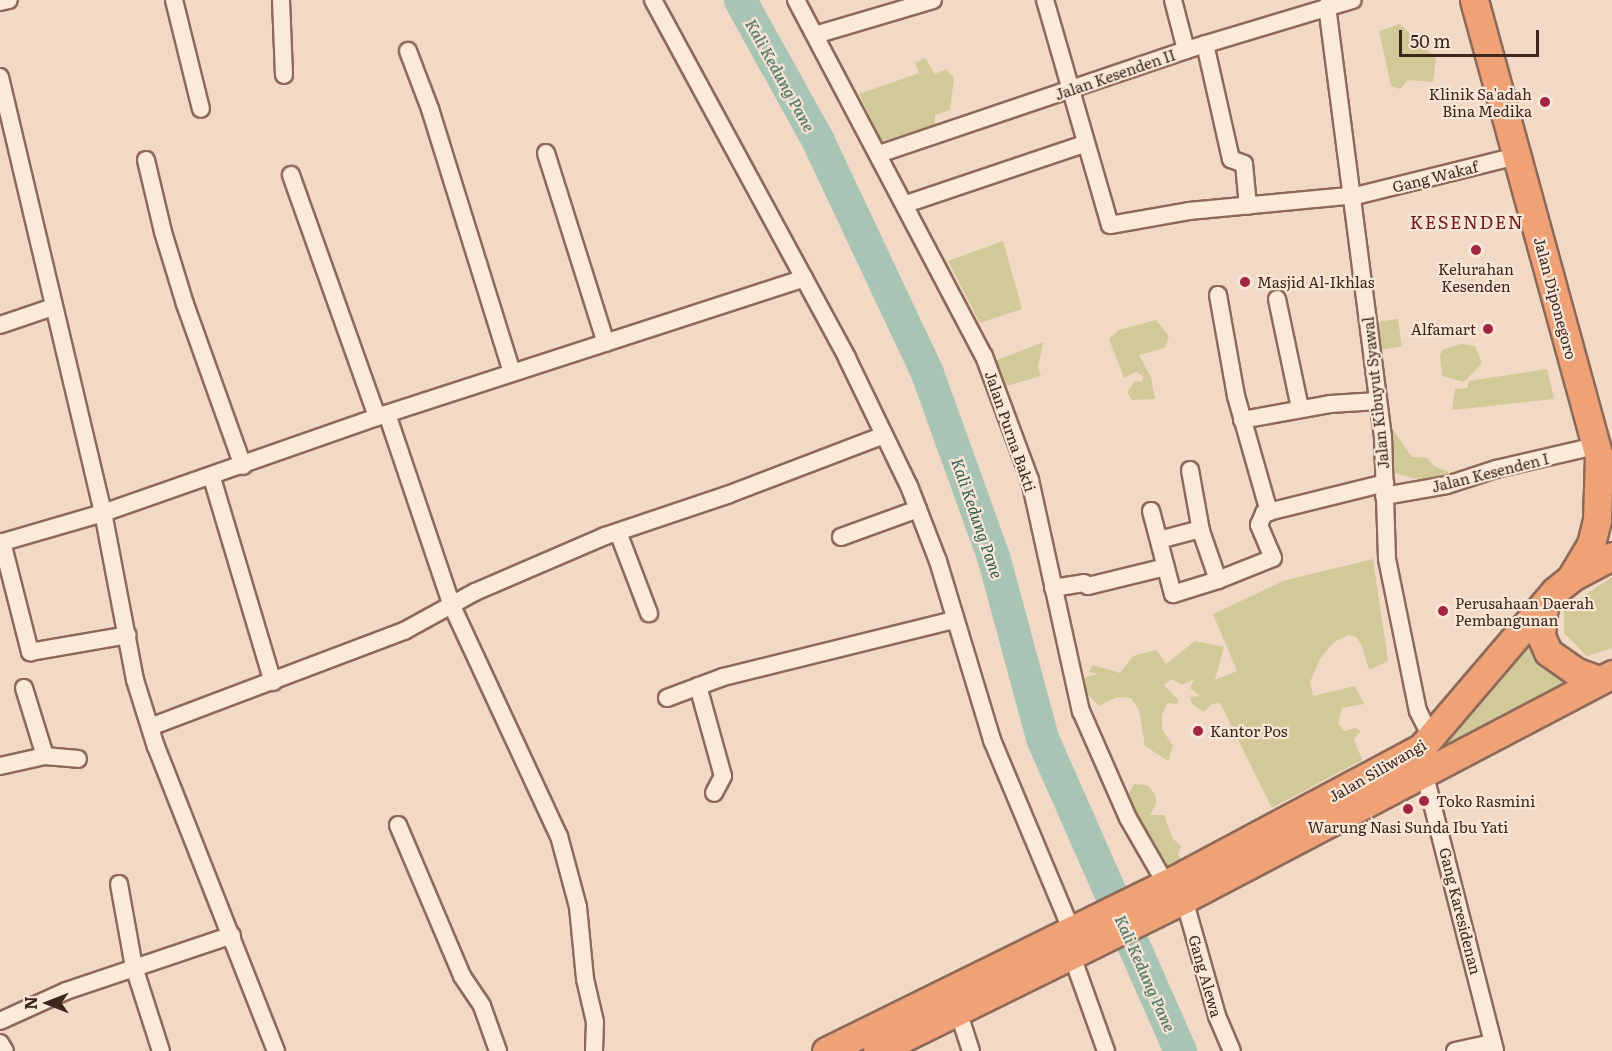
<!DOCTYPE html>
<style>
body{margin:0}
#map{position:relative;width:1612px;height:1051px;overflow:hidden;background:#f1d9c5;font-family:Literata,serif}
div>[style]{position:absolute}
.green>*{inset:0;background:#d1c998;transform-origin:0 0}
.river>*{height:33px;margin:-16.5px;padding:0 16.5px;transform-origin:16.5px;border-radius:16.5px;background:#a7c4b5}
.roads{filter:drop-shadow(2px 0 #8e695a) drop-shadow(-2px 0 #8e695a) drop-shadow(0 2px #8e695a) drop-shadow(0 -2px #8e695a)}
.minor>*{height:16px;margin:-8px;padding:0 8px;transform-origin:8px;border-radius:8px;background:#fbe9d9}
.trunk>*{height:27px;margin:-13.5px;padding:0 13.5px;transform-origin:13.5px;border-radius:13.5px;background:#eea276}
.dots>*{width:16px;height:16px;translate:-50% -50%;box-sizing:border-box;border:3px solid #f8e6d6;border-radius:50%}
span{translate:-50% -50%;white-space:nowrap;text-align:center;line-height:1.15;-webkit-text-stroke:4.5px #f8e6d6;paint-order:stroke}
.street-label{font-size:15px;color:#3d261e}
.poi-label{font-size:15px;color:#3d261e}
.right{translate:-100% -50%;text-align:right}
.left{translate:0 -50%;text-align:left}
.water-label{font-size:16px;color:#2d5e4f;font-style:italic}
.quarter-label{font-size:18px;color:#6d1b1e;letter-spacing:1.5px}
.north{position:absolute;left:18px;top:973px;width:60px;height:60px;-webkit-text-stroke:4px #f8e6d6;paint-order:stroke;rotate:270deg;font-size:16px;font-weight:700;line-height:24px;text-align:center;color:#3d261e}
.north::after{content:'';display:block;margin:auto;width:21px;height:27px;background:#3d261e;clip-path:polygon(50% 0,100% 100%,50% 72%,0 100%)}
.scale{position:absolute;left:1399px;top:30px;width:140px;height:27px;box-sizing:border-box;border:3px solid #3d261e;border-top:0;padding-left:8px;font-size:18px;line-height:21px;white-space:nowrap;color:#3d261e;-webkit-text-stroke:4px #f8e6d6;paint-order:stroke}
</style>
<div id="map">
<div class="green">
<div style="clip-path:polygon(1400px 24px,1436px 59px,1433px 82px,1408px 80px,1400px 89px,1391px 86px,1379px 31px)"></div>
<div style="clip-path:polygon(925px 58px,935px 74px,946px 69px,954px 78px,950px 110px,935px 115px,935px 125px,882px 141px,859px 94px,919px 73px,915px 63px)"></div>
<div style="clip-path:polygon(1003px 241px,1022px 309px,980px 323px,948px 261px)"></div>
<div style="left:1398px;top:319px;width:28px;height:24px;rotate:82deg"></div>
<div style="clip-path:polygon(1156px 320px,1169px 336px,1165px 348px,1139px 355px,1151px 377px,1155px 399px,1132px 400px,1127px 392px,1135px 381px,1142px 382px,1143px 376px,1136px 372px,1124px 378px,1109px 339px,1119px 330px)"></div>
<div style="clip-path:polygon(1043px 342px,1038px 368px,1041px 376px,1007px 386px,995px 361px)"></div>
<div style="clip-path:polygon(1461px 344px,1475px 346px,1482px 363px,1464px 382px,1442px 376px,1440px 356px,1442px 350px)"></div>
<div style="clip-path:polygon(1547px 369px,1554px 399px,1452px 410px,1455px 389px,1467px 388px,1469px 381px)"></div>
<div style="clip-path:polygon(1393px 430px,1412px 457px,1427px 458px,1434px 466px,1448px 472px,1448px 476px,1428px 482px,1390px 472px,1389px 437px)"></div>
<div style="clip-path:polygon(1373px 559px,1388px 661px,1369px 670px,1362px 646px,1356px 637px,1349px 635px,1334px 642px,1320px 659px,1310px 682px,1313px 696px,1355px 686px,1364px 704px,1342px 708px,1338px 723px,1344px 731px,1355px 728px,1361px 731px,1354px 739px,1362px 760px,1272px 808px,1220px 703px,1212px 704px,1204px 712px,1192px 704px,1190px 697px,1200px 696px,1190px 688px,1194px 679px,1182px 685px,1172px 679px,1164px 685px,1178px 700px,1177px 704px,1167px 703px,1162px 715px,1162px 729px,1173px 746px,1168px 761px,1145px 746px,1139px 710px,1131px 698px,1117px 697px,1099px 706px,1084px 690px,1083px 678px,1098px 674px,1089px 672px,1093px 665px,1120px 673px,1133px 656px,1156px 650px,1166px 664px,1195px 641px,1224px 647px,1215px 680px,1237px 671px,1213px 614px,1283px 581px)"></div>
<div style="clip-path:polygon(1612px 577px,1612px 648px,1587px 656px,1564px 633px,1564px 609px)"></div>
<div style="clip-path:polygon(1528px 643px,1542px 668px,1568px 684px,1443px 748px)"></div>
<div style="clip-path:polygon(1134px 784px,1147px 785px,1155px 794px,1156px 804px,1150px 815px,1164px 815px,1173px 839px,1181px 846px,1178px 854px,1182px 861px,1169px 869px,1165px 868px,1142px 832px,1139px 817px,1124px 802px)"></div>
</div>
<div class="river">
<div style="left:740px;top:0;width:161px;rotate:61deg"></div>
<div style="left:818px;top:141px;width:256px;rotate:64.8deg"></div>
<div style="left:927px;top:373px;width:195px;rotate:70.2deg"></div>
<div style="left:993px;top:556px;width:188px;rotate:74.9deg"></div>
<div style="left:1042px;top:738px;width:342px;rotate:66.2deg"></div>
</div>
<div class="roads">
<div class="minor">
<div style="left:174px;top:0;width:112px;rotate:76.1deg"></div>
<div style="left:281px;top:0;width:75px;rotate:87.7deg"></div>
<div style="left:653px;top:0;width:407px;rotate:61.5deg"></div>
<div style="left:847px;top:358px;width:142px;rotate:64.2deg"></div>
<div style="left:909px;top:486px;width:80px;rotate:68.9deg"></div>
<div style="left:938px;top:561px;width:187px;rotate:73.2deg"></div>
<div style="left:992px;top:740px;width:207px;rotate:67.3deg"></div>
<div style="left:796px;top:0;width:403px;rotate:62.2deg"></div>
<div style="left:984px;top:356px;width:132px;rotate:69.6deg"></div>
<div style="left:1030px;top:480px;width:237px;rotate:77.6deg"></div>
<div style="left:1081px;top:711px;width:117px;rotate:66.3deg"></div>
<div style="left:1128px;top:818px;width:76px;rotate:60.1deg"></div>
<div style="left:1045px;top:0;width:234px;rotate:73.9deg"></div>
<div style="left:1110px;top:225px;width:80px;rotate:-10deg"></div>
<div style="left:1189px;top:211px;width:171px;rotate:-5.4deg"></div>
<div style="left:1359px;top:195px;width:163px;rotate:-13.9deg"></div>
<div style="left:1173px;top:0;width:52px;rotate:75.4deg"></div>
<div style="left:0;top:2px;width:9px;rotate:-13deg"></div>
<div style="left:1327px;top:6px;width:435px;rotate:82.6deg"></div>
<div style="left:1383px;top:437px;width:122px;rotate:88.1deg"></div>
<div style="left:1387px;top:559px;width:155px;rotate:78.5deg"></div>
<div style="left:1418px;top:711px;width:31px;rotate:63deg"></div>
<div style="left:815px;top:35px;width:123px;rotate:-16.5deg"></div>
<div style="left:1205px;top:44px;width:118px;rotate:77.3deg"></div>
<div style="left:1231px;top:159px;width:14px;rotate:21deg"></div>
<div style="left:1244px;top:164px;width:42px;rotate:84.6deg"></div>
<div style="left:408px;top:51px;width:62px;rotate:69.2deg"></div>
<div style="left:430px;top:109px;width:276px;rotate:72.7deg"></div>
<div style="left:0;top:77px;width:448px;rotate:76.7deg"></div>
<div style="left:103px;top:513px;width:107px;rotate:163.8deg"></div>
<div style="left:546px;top:153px;width:199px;rotate:72.5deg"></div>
<div style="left:879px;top:154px;width:324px;rotate:-18.7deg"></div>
<div style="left:1186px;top:50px;width:174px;rotate:-16.7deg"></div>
<div style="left:146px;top:160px;width:74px;rotate:76.7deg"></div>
<div style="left:163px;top:232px;width:75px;rotate:73deg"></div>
<div style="left:185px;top:304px;width:172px;rotate:70.3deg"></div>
<div style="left:291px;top:175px;width:257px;rotate:70.4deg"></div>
<div style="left:906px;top:204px;width:188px;rotate:-18.6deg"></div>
<div style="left:1218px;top:295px;width:103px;rotate:79.9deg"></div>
<div style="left:1236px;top:396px;width:121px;rotate:74.1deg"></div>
<div style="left:1277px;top:299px;width:111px;rotate:78.1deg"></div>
<div style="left:0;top:325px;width:56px;rotate:-18.8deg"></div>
<div style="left:387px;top:414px;width:203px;rotate:71.3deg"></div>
<div style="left:452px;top:606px;width:254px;rotate:65.1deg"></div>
<div style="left:559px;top:836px;width:73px;rotate:75deg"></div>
<div style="left:578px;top:907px;width:72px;rotate:84.4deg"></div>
<div style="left:585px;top:979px;width:44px;rotate:76.9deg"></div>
<div style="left:595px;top:1022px;width:29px;rotate:92deg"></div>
<div style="left:1242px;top:420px;width:89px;rotate:-10.3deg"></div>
<div style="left:1330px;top:404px;width:48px;rotate:-3.6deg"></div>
<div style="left:1190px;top:470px;width:62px;rotate:79.8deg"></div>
<div style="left:1201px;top:531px;width:52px;rotate:70.9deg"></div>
<div style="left:1218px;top:580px;width:59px;rotate:-21.8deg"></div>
<div style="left:1273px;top:558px;width:36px;rotate:-113deg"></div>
<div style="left:1259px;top:525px;width:13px;rotate:-67deg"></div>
<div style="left:1264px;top:513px;width:125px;rotate:-13.9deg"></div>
<div style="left:212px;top:478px;width:213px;rotate:73.4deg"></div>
<div style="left:1384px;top:496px;width:64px;rotate:-9.9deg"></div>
<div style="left:1447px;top:485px;width:52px;rotate:-18.1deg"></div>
<div style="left:1496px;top:469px;width:103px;rotate:-13deg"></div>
<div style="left:1151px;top:511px;width:86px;rotate:75.2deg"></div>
<div style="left:1173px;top:594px;width:47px;rotate:-17.3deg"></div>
<div style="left:618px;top:532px;width:87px;rotate:69.1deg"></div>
<div style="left:841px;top:537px;width:82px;rotate:-20deg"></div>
<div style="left:1159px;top:540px;width:43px;rotate:-14.7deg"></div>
<div style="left:2px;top:542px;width:114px;rotate:75.7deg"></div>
<div style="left:30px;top:652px;width:99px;rotate:-9.8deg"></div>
<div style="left:1053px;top:588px;width:31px;rotate:-9deg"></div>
<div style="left:1084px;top:583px;width:5px;rotate:37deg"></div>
<div style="left:1088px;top:586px;width:80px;rotate:-13.7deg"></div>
<div style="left:698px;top:686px;width:93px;rotate:74.5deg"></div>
<div style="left:723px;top:776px;width:19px;rotate:118deg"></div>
<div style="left:24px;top:688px;width:71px;rotate:72.8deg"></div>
<div style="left:667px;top:698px;width:60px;rotate:-20.6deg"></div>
<div style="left:723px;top:677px;width:238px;rotate:-13.9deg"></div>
<div style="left:150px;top:727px;width:272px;rotate:-20.7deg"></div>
<div style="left:404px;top:631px;width:81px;rotate:-28.8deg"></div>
<div style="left:475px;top:592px;width:142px;rotate:-23.3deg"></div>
<div style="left:605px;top:536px;width:129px;rotate:-18.6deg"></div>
<div style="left:727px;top:495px;width:168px;rotate:-20.9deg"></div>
<div style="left:0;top:766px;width:46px;rotate:-12.5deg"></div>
<div style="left:45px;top:756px;width:33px;rotate:5deg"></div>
<div style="left:1424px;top:772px;width:288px;rotate:75.7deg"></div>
<div style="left:398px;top:825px;width:164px;rotate:67deg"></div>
<div style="left:462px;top:976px;width:36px;rotate:56deg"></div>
<div style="left:482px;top:1006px;width:48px;rotate:70.4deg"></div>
<div style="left:119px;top:884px;width:84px;rotate:79.8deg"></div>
<div style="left:134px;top:967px;width:88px;rotate:72.2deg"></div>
<div style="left:1184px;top:899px;width:122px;rotate:74.2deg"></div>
<div style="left:1217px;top:1016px;width:38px;rotate:67deg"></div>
<div style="left:1072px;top:956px;width:101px;rotate:70.3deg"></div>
<div style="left:958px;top:1011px;width:42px;rotate:72deg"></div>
<div style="left:0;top:1021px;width:72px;rotate:-24.4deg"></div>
<div style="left:66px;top:991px;width:175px;rotate:-18.6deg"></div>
<div style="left:0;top:1043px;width:9px;rotate:58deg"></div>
<div style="left:276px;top:1051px;width:327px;rotate:-111.5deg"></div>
<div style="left:156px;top:747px;width:70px;rotate:-107.4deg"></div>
<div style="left:135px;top:680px;width:170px;rotate:-100.8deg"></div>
<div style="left:103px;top:513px;width:290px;rotate:-19.3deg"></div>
<div style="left:377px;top:417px;width:449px;rotate:-18deg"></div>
<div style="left:1455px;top:1051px;width:39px;rotate:-12deg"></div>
</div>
<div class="trunk">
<div style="left:1474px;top:0;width:473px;rotate:74.7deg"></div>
<div style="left:1599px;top:456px;width:26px;rotate:61deg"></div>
<div style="left:1572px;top:576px;width:37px;rotate:-59deg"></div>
<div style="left:1591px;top:544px;width:25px;rotate:-76deg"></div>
<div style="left:1597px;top:520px;width:64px;rotate:-88.2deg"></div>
<div style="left:1544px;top:605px;width:31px;rotate:96deg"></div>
<div style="left:1541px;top:636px;width:17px;rotate:66deg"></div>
<div style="left:1548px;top:652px;width:35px;rotate:35deg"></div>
<div style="left:1577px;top:672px;width:23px;rotate:20deg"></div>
<div style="left:826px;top:1051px;width:379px;rotate:-26.2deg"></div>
<div style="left:1166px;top:884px;width:289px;rotate:-28.1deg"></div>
<div style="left:1421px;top:748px;width:206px;rotate:-49.5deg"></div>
<div style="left:1555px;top:591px;width:22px;rotate:-39deg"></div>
<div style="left:1572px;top:577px;width:45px;rotate:-27.7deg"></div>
<div style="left:877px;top:1051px;width:343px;rotate:-26.3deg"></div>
<div style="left:1184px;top:899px;width:484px;rotate:-27.7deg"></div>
</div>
</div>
<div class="dots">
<div style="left:1545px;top:102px;background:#a12545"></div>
<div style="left:1476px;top:250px;background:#a12545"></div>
<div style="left:1245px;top:282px;background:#a12545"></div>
<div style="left:1488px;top:329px;background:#a12545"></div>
<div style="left:1443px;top:611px;background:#a12545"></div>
<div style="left:1198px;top:731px;background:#a12545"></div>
<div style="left:1424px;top:801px;background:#a12545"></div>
<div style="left:1408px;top:809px;background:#a12545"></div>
</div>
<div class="street-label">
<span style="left:1115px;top:74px;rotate:-19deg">Jalan Kesenden II</span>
<span style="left:1435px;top:176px;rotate:-14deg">Gang Wakaf</span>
<span style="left:1556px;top:298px;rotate:75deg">Jalan Diponegoro</span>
<span style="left:1375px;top:393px;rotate:-96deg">Jalan Kibuyut Syawal</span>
<span style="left:1011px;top:431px;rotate:71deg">Jalan Purna Bakti</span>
<span style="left:1490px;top:472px;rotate:-14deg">Jalan Kesenden I</span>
<span style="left:1377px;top:770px;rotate:-30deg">Jalan Siliwangi</span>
<span style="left:1461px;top:911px;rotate:76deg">Gang Karesidenan</span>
<span style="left:1206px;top:976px;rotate:74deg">Gang Alewa</span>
</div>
<div class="poi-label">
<span class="right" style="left:1532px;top:102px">Klinik Sa'adah<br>Bina Medika</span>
<span style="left:1476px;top:277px">Kelurahan<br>Kesenden</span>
<span class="left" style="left:1257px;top:282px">Masjid Al-Ikhlas</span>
<span class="right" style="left:1476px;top:329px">Alfamart</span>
<span class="left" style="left:1455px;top:611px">Perusahaan Daerah<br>Pembangunan</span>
<span class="left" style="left:1210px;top:731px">Kantor Pos</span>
<span class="left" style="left:1436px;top:801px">Toko Rasmini</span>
<span style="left:1408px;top:827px">Warung Nasi Sunda Ibu Yati</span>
</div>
<div class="water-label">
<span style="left:781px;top:75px;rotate:61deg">Kali Kedung Pane</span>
<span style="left:978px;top:518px;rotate:71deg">Kali Kedung Pane</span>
<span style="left:1146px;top:973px;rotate:66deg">Kali Kedung Pane</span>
</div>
<div class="quarter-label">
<span style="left:1467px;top:222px">KESENDEN</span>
</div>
<div class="north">N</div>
<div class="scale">50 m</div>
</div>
